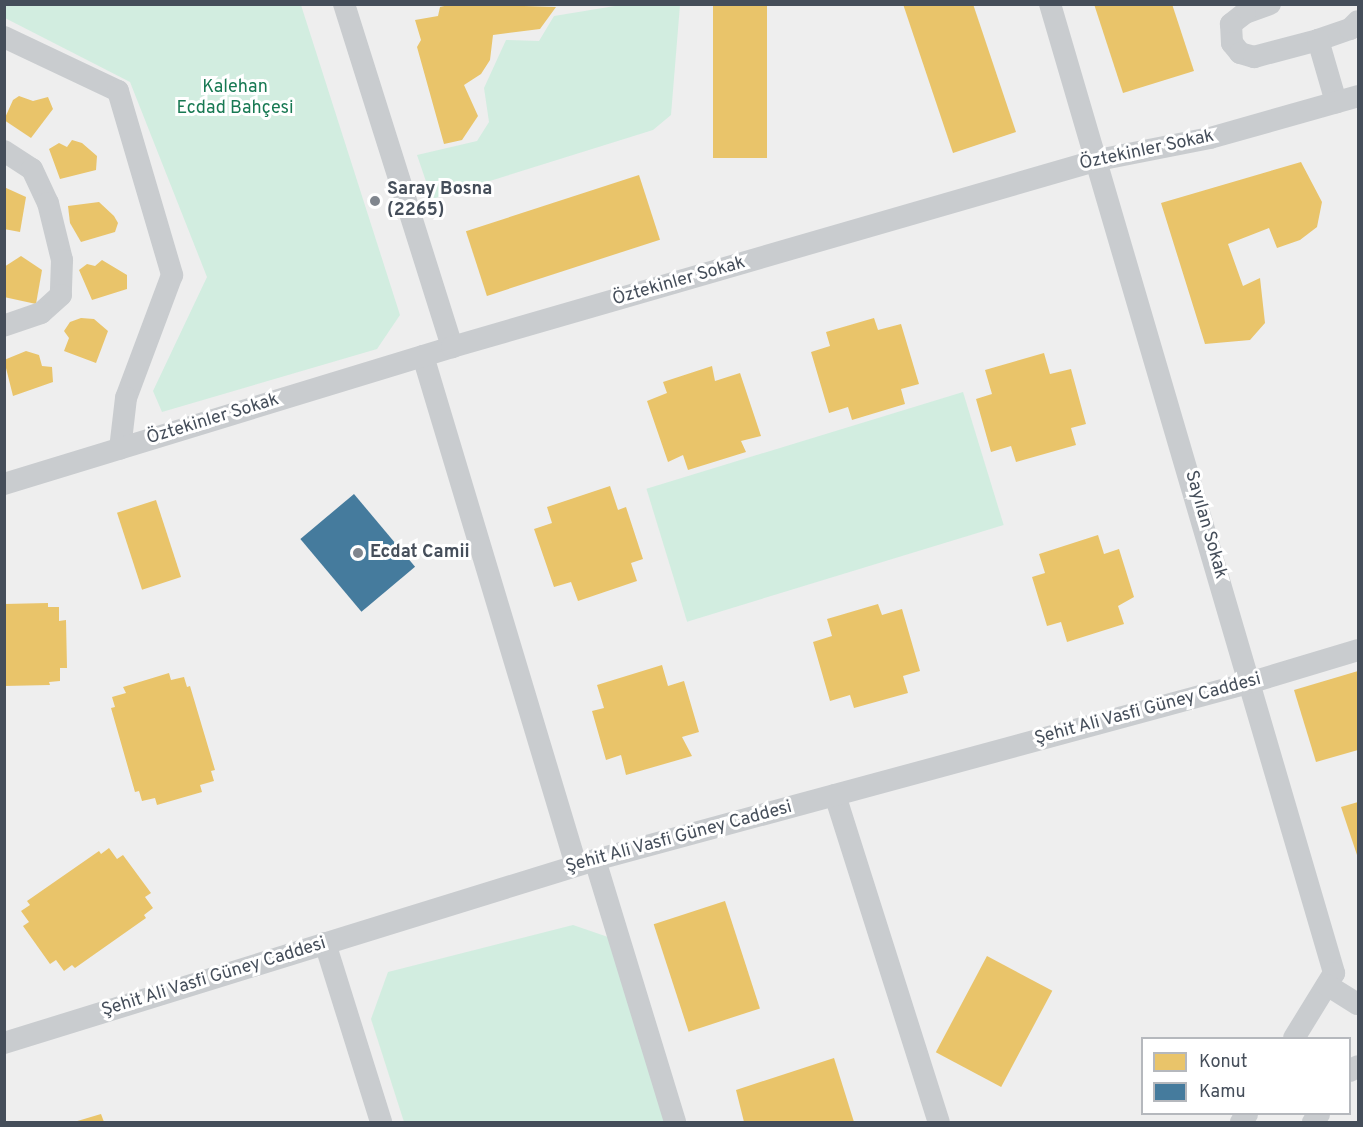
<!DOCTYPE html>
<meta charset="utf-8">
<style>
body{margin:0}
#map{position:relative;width:1363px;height:1127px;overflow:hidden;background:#eee;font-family:Overpass,sans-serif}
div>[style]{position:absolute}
.green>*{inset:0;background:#d2ede0;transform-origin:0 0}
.homes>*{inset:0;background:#e9c46a;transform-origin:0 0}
.public>*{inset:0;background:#457b9d;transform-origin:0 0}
.minor>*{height:22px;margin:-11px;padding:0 11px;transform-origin:11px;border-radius:11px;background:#c9cccf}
.dots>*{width:16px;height:16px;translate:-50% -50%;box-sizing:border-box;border:3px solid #fff;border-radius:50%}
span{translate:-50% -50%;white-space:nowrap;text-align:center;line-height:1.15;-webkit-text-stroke:6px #fff;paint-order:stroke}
.park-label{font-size:18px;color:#187953}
.street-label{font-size:18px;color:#454e5a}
.poi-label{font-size:18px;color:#454e5a;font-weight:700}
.left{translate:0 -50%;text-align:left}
.frame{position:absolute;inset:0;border:6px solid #454e5a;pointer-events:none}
.legend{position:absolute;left:1141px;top:1037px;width:210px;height:78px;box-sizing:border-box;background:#fff;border:2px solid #b5b8bd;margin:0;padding:8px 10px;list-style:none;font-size:18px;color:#454e5a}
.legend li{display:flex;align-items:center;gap:12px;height:30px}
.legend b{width:30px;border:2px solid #b5b8bd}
</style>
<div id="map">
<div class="green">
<div style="clip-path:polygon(4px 5px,301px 5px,400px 315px,377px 349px,162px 412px,153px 391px,207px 277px,130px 82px,5px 18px)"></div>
<div style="clip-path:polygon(621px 5px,680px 5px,671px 115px,653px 130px,432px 199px,417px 155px,477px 141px,489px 122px,484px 88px,506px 40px,539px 41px,554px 16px)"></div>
<div style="left:963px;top:392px;width:139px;height:331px;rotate:73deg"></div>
<div style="clip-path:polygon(573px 925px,608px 937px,665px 1122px,404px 1122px,371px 1019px,388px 972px)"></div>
</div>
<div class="homes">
<div style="clip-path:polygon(453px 4px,556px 7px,540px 29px,493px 35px,490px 60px,481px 74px,464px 85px,478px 116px,462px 140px,444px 144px,417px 47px,421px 40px,415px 20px,438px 16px,440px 7px)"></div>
<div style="left:713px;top:4px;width:54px;height:154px"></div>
<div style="clip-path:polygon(903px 4px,973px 4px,1016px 132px,953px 153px)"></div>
<div style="clip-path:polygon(1094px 4px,1172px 4px,1194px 71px,1123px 93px)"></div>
<div style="clip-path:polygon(19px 96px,33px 101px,48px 97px,53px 109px,31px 138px,4px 120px,13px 100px)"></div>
<div style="clip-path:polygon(72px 140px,82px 143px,97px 156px,96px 170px,60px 179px,49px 149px,59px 143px,67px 147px)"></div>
<div style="clip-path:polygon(1301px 162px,1322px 202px,1317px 227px,1300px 240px,1277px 248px,1269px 228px,1228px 244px,1243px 286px,1260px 278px,1265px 323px,1250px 340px,1205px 344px,1161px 203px)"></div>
<div style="left:639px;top:175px;width:68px;height:182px;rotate:72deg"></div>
<div style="clip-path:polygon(4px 187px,26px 197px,20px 232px,4px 229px)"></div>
<div style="clip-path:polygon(99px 202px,114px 216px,118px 223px,115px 232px,81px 242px,70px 223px,68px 206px)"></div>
<div style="clip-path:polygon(21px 256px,42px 270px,36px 304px,4px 297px,4px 267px)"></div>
<div style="clip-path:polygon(102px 260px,127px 275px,127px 289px,92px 300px,79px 270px,87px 264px,95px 266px)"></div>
<div style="clip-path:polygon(81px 318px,94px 319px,108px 331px,96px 363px,64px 351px,69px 338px,64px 331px,70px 322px)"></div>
<div style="clip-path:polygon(874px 318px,878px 330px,901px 324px,919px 384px,901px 389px,905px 404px,852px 420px,848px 407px,829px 413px,811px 352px,830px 346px,826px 332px)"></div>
<div style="clip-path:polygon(26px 351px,39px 355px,42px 366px,52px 367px,53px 382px,13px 396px,4px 360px)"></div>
<div style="clip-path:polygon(1044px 353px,1050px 374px,1071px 369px,1086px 424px,1071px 428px,1076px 445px,1016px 462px,1011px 446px,991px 452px,976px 399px,992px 394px,985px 370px)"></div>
<div style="clip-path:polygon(712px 366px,715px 381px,740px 373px,761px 436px,741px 441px,746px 452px,688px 470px,683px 455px,668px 462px,647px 401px,667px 393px,663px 382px)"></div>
<div style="clip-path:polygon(610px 486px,618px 510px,626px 507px,643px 559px,631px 563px,637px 581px,578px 601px,571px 582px,554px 587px,534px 529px,552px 523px,547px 507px)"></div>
<div style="left:156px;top:500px;width:81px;height:41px;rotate:72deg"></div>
<div style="clip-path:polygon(1098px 535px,1104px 554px,1119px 549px,1134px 597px,1118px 606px,1124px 624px,1067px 642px,1061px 622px,1047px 626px,1032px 577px,1045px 573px,1039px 554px)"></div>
<div style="clip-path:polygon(48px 603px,48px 607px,59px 607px,59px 621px,66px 620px,67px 668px,60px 668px,60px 681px,49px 682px,50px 685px,4px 686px,4px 604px)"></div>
<div style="clip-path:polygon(878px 604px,882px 615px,902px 609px,920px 671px,903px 676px,908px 693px,854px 708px,850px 695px,830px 701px,813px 642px,832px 636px,827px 619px)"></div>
<div style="clip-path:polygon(662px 665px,668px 686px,684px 681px,699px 732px,682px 737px,692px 756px,626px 775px,621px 755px,606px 760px,592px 711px,604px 708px,597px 685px)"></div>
<div style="clip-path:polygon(1358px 671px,1358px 750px,1316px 762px,1294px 690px)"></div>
<div style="clip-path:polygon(169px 673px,171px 680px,184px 677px,187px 687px,190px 686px,215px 770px,211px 771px,214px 781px,200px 785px,202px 792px,157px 805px,155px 798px,142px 801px,139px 791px,135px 792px,111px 708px,115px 707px,112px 697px,126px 693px,123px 687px)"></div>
<div style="clip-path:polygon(1358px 802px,1358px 858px,1341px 807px)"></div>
<div style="clip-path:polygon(109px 848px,117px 859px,123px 855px,151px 893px,145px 897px,153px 908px,144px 915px,146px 918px,75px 968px,72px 965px,64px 971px,56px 960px,50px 964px,23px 926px,29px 922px,21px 911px,30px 905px,27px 901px,99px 851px,101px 854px)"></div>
<div style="left:725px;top:901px;width:113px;height:75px;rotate:72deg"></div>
<div style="left:987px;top:956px;width:74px;height:109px;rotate:28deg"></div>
<div style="clip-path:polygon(834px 1058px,854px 1122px,744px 1122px,736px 1090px)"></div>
<div style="clip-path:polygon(101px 1114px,104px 1122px,74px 1122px)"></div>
</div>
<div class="public">
<div style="left:354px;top:494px;width:95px;height:70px;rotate:50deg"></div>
</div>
<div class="minor">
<div style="left:344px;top:4px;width:360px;rotate:72.5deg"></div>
<div style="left:1050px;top:4px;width:1010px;rotate:73.66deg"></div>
<div style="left:1334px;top:973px;width:76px;rotate:121.6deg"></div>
<div style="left:1270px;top:4px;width:27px;rotate:160deg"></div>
<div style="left:1245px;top:13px;width:18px;rotate:142deg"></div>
<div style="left:1231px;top:24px;width:19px;rotate:87deg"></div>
<div style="left:1232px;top:43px;width:13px;rotate:51deg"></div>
<div style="left:1240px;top:53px;width:15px;rotate:16deg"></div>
<div style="left:1254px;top:57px;width:66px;rotate:-14.9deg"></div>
<div style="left:1318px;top:40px;width:34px;rotate:-19deg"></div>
<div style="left:1350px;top:29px;width:11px;rotate:-45deg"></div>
<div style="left:4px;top:37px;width:126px;rotate:25.3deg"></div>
<div style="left:118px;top:91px;width:192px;rotate:73.6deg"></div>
<div style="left:172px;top:275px;width:131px;rotate:110.5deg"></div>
<div style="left:126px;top:398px;width:51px;rotate:96.7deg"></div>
<div style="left:1318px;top:40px;width:65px;rotate:73.8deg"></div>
<div style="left:4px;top:151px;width:33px;rotate:33deg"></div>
<div style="left:32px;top:169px;width:38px;rotate:65deg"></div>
<div style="left:48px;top:203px;width:59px;rotate:76.2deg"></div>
<div style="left:62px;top:260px;width:35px;rotate:92deg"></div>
<div style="left:61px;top:295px;width:27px;rotate:138deg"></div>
<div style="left:41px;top:313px;width:39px;rotate:161deg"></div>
<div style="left:423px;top:356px;width:531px;rotate:73.27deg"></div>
<div style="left:4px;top:484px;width:468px;rotate:-17deg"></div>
<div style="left:452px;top:347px;width:673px;rotate:-16.14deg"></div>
<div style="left:1098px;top:160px;width:114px;rotate:-11.1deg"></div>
<div style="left:1210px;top:138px;width:154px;rotate:-15.8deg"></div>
<div style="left:835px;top:795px;width:343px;rotate:72.4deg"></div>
<div style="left:595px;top:860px;width:274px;rotate:73deg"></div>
<div style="left:325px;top:943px;width:188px;rotate:72.6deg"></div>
<div style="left:1327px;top:985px;width:36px;rotate:32deg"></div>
<div style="left:4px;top:1043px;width:619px;rotate:-17.2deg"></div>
<div style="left:595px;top:860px;width:681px;rotate:-15.16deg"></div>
<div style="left:1252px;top:682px;width:111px;rotate:-16.8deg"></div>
<div style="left:1350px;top:1071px;width:9px;rotate:-32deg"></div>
<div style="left:1241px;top:1122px;width:10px;rotate:-53deg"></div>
<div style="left:1313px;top:1122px;width:10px;rotate:-53deg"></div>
</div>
<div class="dots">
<div style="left:375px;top:201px;background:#80868e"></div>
<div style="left:358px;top:553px;background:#80868e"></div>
</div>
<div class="park-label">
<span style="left:235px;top:99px">Kalehan<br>Ecdad Bahçesi</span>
</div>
<div class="street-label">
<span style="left:1147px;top:151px;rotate:-12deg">Öztekinler Sokak</span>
<span style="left:679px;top:282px;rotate:-16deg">Öztekinler Sokak</span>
<span style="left:213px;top:420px;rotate:-17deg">Öztekinler Sokak</span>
<span style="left:1205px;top:525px;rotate:74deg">Sayılan Sokak</span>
<span style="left:1148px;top:710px;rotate:-15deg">Şehit Ali Vasfi Güney Caddesi</span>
<span style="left:679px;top:838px;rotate:-15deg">Şehit Ali Vasfi Güney Caddesi</span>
<span style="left:214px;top:978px;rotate:-17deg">Şehit Ali Vasfi Güney Caddesi</span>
</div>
<div class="poi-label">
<span class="left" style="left:387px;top:201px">Saray Bosna<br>(2265)</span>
<span class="left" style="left:370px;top:553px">Ecdat Camii</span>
</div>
<div class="frame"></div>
<ul class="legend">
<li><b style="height:16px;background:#e9c46a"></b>Konut</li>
<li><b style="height:16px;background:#457b9d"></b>Kamu</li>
</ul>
</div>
